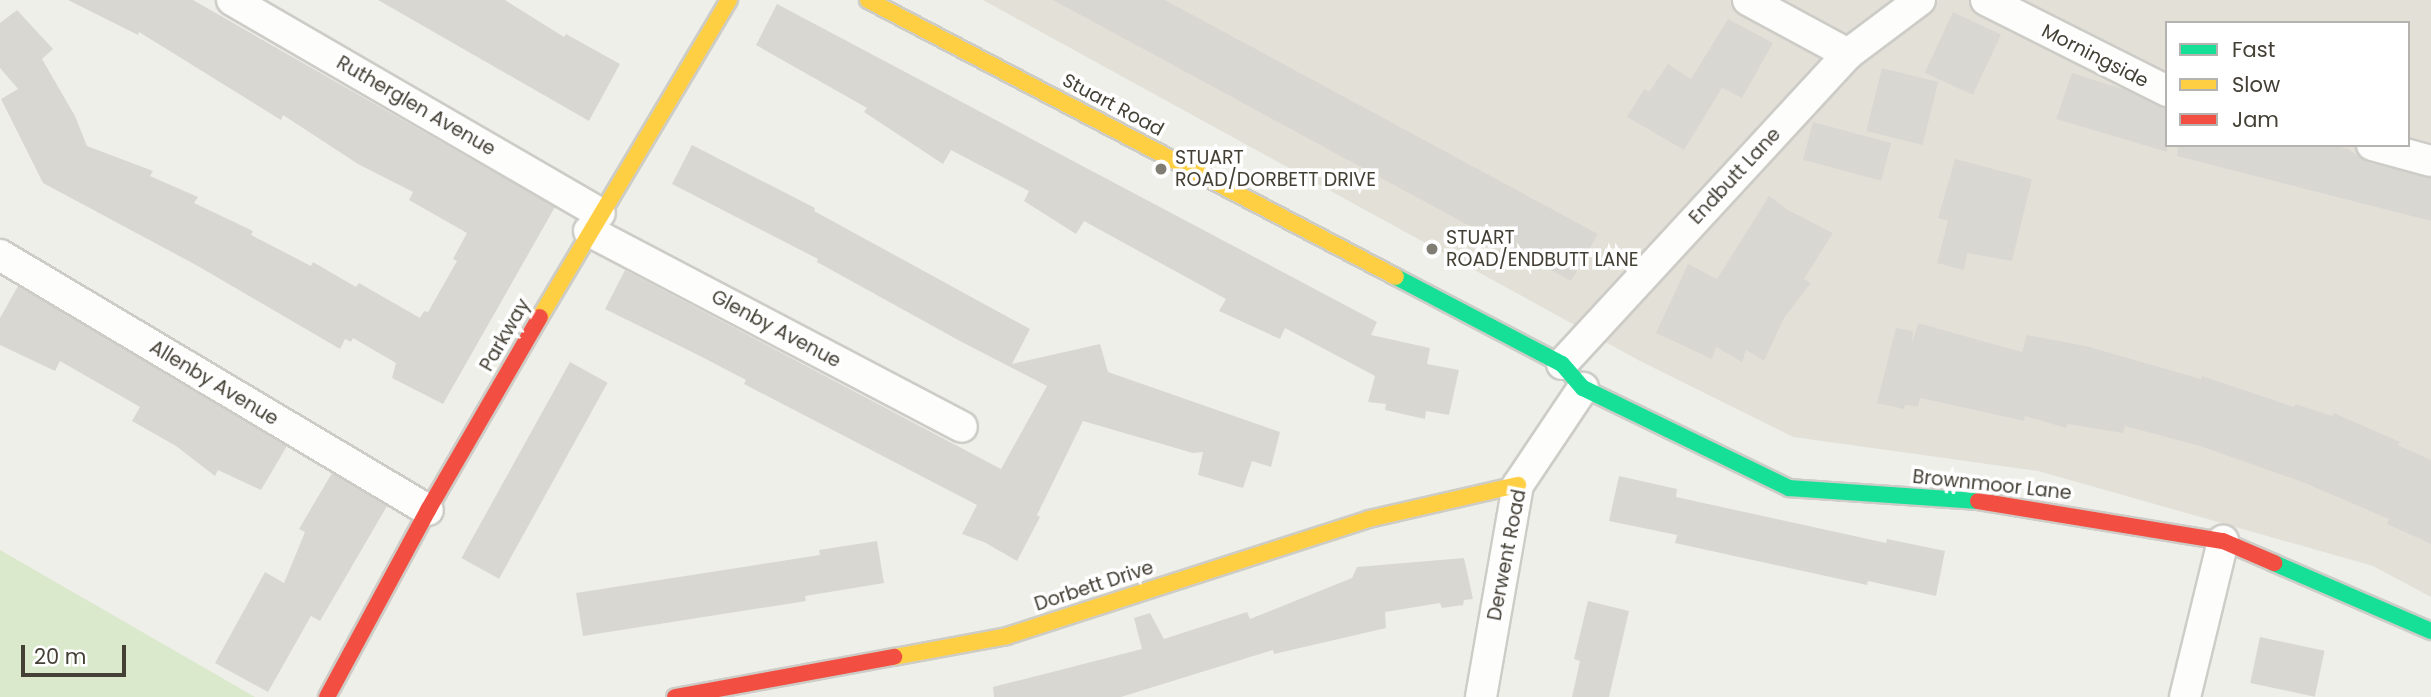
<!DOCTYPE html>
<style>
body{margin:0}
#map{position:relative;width:2431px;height:697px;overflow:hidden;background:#efefea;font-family:Poppins,sans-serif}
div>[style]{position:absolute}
.residential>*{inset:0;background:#e3e1d7}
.green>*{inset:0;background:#dae8cb}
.building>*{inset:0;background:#d9d7d2;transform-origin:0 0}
.roads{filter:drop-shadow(2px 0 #cdccc7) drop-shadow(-2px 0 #cdccc7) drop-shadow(0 2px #cdccc7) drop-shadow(0 -2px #cdccc7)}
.street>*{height:30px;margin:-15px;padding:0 15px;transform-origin:15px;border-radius:15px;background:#fdfdfc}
.fast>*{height:16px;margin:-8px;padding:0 8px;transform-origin:8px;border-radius:8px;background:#16e098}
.slow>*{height:16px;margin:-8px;padding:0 8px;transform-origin:8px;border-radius:8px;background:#ffcf43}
.jam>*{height:16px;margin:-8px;padding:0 8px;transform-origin:8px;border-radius:8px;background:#f24e42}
.dots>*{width:19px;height:19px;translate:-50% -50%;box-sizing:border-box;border:4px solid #fff;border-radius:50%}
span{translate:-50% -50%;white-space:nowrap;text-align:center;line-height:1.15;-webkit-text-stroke:7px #fff;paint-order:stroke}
.street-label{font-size:19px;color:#444036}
.poi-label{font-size:19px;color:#444036}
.left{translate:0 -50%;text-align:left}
.legend{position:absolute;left:2165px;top:21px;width:245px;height:126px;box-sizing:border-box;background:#fff;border:2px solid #b4b3af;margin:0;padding:9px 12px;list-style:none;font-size:21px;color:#444036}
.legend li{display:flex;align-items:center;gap:14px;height:35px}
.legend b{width:35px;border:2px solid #b4b3af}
.scale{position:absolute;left:21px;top:645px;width:105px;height:32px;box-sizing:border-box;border:4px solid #444036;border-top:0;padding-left:9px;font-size:21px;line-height:24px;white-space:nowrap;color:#444036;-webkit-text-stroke:5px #fff;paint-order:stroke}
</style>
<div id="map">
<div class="residential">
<div style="clip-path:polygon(evenodd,983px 0,2431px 0,2431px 597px,2373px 566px,2038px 471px,1793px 437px,1640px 361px,983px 0,2167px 23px,2408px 23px,2408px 145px,2167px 145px,2167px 23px)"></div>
</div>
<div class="green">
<div style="clip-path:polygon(0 550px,255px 697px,0 697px)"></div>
</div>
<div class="building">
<div style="clip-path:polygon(68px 0,193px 0,555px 207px,443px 404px,392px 378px,396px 363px,353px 338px,351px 342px,345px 339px,340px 349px,196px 265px,43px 183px,1px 99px,18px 89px,0 68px,0 23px,17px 10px,53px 49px,42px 59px,75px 116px,87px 146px,153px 171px,150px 176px,198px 197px,194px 203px,253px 231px,251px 235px,311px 266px,313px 262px,356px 287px,359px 283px,420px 318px,424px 311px,428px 312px,457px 261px,453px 259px,467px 233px,409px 200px,413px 192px,358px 164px,283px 115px,281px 120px,139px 32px,138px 35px)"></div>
<div style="clip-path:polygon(378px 0,505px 0,564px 37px,566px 34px,620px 64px,589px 121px)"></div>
<div style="clip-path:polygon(1053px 0,1165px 0,1598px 234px,1571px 281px)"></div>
<div style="clip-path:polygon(777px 4px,1377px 322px,1371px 335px,1430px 348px,1427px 364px,1459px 370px,1449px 415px,1426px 411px,1425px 419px,1385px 410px,1386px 404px,1368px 402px,1375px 376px,1285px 328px,1280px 339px,1219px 311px,1226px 299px,1084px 221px,1076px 234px,1024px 201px,1029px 191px,951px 150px,943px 164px,864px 112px,867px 108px,756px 45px)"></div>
<div style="left:1953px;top:12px;width:53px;height:67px;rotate:25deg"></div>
<div style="clip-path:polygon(1728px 19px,1773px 43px,1742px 98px,1722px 88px,1684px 150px,1627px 117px,1644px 89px,1649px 92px,1668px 64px,1691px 79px)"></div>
<div style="left:1882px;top:68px;width:58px;height:65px;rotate:14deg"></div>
<div style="clip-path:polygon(2072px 73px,2123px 89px,2167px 108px,2167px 152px,2056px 119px)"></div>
<div style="left:1813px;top:122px;width:81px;height:39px;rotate:15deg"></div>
<div style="clip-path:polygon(692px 145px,815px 208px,814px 211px,1030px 329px,1012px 364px,1100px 344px,1108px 372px,1280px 432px,1271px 467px,1252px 461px,1243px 488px,1198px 475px,1203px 452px,1193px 453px,1083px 421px,1037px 515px,1040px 517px,1017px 561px,984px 542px,962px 534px,977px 505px,744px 384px,746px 380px,700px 356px,605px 309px,625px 270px,1001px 469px,1047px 386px,958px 340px,817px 262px,818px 259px,672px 184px)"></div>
<div style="clip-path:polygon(2178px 145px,2331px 145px,2348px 149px,2367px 162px,2431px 178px,2431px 221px,2177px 156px)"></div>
<div style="clip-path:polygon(1955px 159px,2032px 179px,2012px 261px,1967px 253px,1964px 270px,1937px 263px,1948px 221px,1938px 218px)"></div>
<div style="clip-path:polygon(1769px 196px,1788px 210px,1833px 233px,1804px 279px,1811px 283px,1784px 318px,1764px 361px,1746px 350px,1742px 362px,1716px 347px,1712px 359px,1656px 333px,1688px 264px,1717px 279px)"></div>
<div style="clip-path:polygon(18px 286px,287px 446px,261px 490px,218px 470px,215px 476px,176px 446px,132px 421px,140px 407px,60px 361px,55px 371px,0 345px,0 318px)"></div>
<div style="clip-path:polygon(1918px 323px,2022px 352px,2027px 335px,2086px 346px,2201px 379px,2202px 376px,2294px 407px,2295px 404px,2332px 416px,2334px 413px,2400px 442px,2398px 445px,2431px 460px,2431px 544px,2387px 524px,2389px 519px,2305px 483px,2200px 446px,2125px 426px,2123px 433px,2067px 424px,2066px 428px,2025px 416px,2024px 421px,1920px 398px,1918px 407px,1905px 405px,1904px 409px,1877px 403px,1896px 328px,1913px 331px,1912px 343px)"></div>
<div style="left:570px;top:362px;width:43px;height:224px;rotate:29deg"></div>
<div style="clip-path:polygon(332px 473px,387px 506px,320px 621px,311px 616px,268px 692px,215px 663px,265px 572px,284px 583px,305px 532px,299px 529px)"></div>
<div style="clip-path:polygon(1619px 476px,1677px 489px,1676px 497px,1886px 543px,1887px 539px,1945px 551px,1936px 596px,1868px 581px,1867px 585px,1675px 543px,1677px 535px,1609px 521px)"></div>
<div style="clip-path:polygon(877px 541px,884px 583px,805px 596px,806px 601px,583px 636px,576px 593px,820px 555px,819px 550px)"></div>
<div style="clip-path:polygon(1464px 558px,1473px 599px,1464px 600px,1463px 605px,1442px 608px,1440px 603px,1385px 612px,1386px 628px,1274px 654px,1273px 650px,1121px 697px,994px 697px,993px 687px,1142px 649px,1134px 618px,1150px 613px,1164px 639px,1247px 612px,1250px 619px,1352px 578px,1357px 567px)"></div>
<div style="clip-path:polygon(1588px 601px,1629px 611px,1609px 697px,1572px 697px,1580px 661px,1574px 659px)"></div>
<div style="left:2260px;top:637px;width:66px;height:47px;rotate:12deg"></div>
</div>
<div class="roads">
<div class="street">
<div style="left:232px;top:0;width:425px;rotate:30.1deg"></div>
<div style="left:1748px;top:0;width:114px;rotate:28.4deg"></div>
<div style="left:1986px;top:0;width:203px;rotate:26.7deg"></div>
<div style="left:2372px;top:145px;width:61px;rotate:15.2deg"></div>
<div style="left:589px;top:231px;width:421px;rotate:27.7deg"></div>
<div style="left:0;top:255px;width:498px;rotate:30.8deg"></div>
<div style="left:1562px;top:364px;width:422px;rotate:-47.3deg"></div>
<div style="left:1848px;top:54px;width:90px;rotate:-36.9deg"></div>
<div style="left:1481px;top:697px;width:215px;rotate:-80.1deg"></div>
<div style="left:1518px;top:485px;width:117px;rotate:-56.2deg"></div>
<div style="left:2185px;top:697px;width:161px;rotate:-76.3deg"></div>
</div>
<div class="fast">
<div style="left:1396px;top:277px;width:187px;rotate:27.7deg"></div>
<div style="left:1562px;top:364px;width:32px;rotate:49deg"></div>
<div style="left:1583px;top:388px;width:229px;rotate:25.9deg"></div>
<div style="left:1789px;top:488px;width:189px;rotate:3.9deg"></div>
<div style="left:2274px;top:563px;width:171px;rotate:23.4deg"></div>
</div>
<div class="slow">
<div style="left:868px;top:0;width:596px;rotate:27.68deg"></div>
<div style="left:540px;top:317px;width:369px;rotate:-59.2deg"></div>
<div style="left:894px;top:657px;width:115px;rotate:-10.5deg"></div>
<div style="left:1007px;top:636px;width:380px;rotate:-17.9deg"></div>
<div style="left:1369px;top:519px;width:153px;rotate:-12.9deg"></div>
</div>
<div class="jam">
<div style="left:1978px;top:501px;width:248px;rotate:9.3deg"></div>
<div style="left:2223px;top:541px;width:56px;rotate:23.3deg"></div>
<div style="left:327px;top:697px;width:213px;rotate:-61.6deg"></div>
<div style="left:428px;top:510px;width:223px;rotate:-59.9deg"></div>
<div style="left:675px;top:697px;width:223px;rotate:-10.4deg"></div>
</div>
</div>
<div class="dots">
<div style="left:1161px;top:169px;background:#807d75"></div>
<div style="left:1432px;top:249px;background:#807d75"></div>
</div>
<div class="street-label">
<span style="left:2095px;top:56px;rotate:27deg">Morningside</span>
<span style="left:1113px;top:105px;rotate:28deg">Stuart Road</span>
<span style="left:416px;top:106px;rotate:30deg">Rutherglen Avenue</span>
<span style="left:1735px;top:176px;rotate:-47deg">Endbutt Lane</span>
<span style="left:776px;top:329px;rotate:28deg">Glenby Avenue</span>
<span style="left:505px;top:335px;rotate:-60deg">Parkway</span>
<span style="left:214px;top:383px;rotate:31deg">Allenby Avenue</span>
<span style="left:1992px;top:485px;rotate:6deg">Brownmoor Lane</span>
<span style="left:1507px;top:555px;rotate:-79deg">Derwent Road</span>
<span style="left:1094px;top:586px;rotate:-18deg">Dorbett Drive</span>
</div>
<div class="poi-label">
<span class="left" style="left:1175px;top:169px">STUART<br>ROAD/DORBETT DRIVE</span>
<span class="left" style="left:1446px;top:249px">STUART<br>ROAD/ENDBUTT LANE</span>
</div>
<ul class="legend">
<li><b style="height:9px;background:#16e098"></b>Fast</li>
<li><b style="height:9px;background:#ffcf43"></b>Slow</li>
<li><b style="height:9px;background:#f24e42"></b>Jam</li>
</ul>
<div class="scale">20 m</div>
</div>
